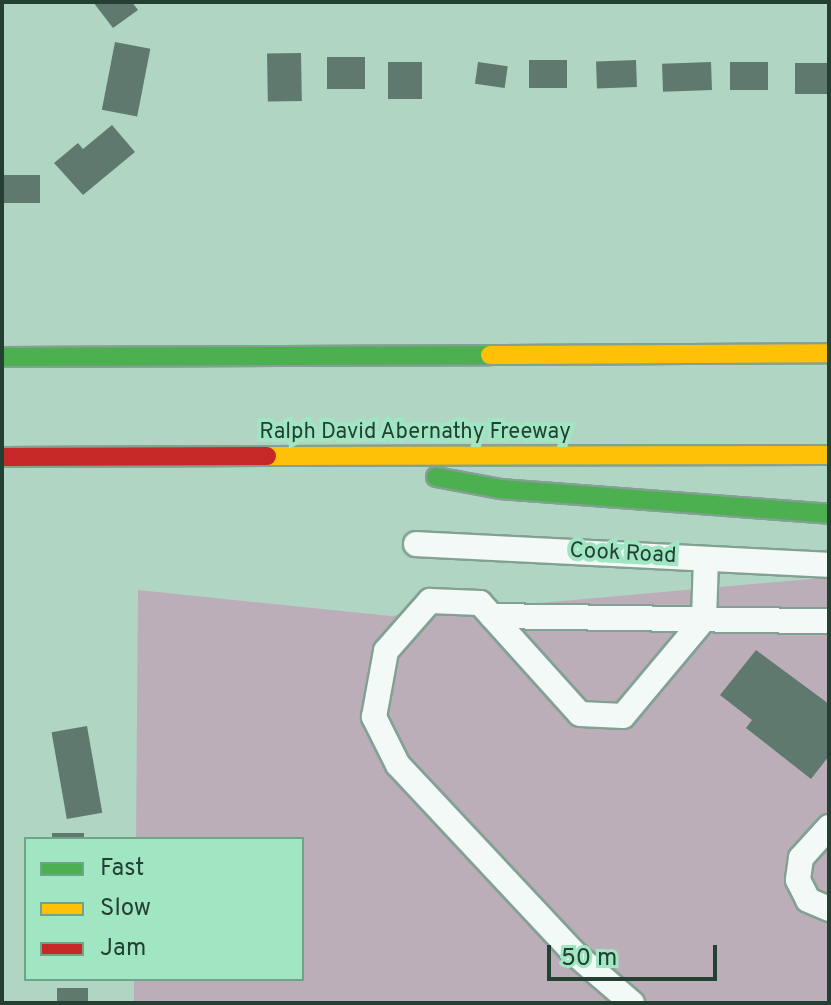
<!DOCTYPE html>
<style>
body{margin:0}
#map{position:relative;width:831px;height:1005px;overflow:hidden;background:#b0d6c3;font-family:Overpass,sans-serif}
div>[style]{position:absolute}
.green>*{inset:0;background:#bcaeb9}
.building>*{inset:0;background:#5f796f;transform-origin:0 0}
.roads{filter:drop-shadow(2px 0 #82a192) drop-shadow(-2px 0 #82a192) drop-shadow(0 2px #82a192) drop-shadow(0 -2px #82a192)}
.street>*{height:24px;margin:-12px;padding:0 12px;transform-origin:12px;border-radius:12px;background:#f3f9f6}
.fast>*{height:18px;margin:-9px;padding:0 9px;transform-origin:9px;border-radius:9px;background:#4caf50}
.slow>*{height:18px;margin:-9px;padding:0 9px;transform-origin:9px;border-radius:9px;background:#ffc107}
.jam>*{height:18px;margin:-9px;padding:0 9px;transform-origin:9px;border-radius:9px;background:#c62828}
span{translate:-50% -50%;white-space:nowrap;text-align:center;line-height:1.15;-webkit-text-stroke:8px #a0e6c3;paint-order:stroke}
.street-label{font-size:22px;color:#234033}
.frame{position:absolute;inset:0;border:4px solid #234033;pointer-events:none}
.legend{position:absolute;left:24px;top:837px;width:280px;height:144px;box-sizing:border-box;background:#a0e6c3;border:2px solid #6ea489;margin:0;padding:10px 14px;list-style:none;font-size:24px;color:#234033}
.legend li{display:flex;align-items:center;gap:16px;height:40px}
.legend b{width:40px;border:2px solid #6ea489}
.scale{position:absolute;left:547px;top:945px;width:170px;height:36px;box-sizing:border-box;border:4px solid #234033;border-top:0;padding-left:10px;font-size:24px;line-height:28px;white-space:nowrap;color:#234033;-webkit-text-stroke:6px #a0e6c3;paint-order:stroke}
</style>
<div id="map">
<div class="green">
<div style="clip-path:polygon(822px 578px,829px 579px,829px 1003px,134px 1003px,134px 979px,302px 979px,302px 839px,136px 839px,138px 590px,391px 616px)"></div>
</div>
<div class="building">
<div style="clip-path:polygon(93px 2px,132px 2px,138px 10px,113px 28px)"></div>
<div style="left:115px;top:42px;width:36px;height:69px;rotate:11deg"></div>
<div style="left:301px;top:53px;width:48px;height:34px;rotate:89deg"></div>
<div style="left:365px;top:57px;width:32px;height:38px;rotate:90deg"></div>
<div style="left:567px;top:60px;width:28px;height:38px;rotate:90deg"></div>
<div style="left:636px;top:60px;width:27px;height:40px;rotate:88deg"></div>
<div style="left:388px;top:62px;width:34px;height:37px"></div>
<div style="left:478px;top:62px;width:30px;height:22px;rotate:8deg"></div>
<div style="left:711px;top:62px;width:28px;height:49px;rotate:88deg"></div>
<div style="left:730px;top:62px;width:38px;height:28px"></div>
<div style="left:795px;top:63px;width:34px;height:31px"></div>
<div style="clip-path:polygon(112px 125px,135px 152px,83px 195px,54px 163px,78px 143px,83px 149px)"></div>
<div style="left:2px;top:175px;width:38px;height:28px"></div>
<div style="clip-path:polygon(756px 650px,829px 704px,829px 756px,811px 779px,746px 728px,752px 720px,720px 695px)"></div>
<div style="left:87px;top:726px;width:88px;height:36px;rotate:80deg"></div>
<div style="left:52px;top:833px;width:32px;height:6px"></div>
<div style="left:57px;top:988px;width:31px;height:15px"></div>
</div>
<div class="roads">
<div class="street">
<div style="left:416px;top:544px;width:414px;rotate:2.9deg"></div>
<div style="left:492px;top:616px;width:337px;rotate:0.9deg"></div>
<div style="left:829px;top:827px;width:42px;rotate:132.1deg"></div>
<div style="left:801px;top:858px;width:22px;rotate:98deg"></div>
<div style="left:798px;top:880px;width:22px;rotate:63deg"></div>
<div style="left:808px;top:900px;width:23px;rotate:23deg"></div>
<div style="left:632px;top:1003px;width:75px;rotate:-139.3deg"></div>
<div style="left:575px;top:954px;width:259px;rotate:-133.1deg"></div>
<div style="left:398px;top:765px;width:54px;rotate:-116.6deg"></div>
<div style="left:374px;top:717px;width:67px;rotate:-79.7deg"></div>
<div style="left:386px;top:651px;width:67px;rotate:-48.7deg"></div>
<div style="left:430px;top:601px;width:50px;rotate:2.3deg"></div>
<div style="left:480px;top:603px;width:149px;rotate:48deg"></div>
<div style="left:580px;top:714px;width:43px;rotate:2.7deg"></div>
<div style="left:623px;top:716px;width:126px;rotate:-50.1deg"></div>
<div style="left:704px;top:619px;width:60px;rotate:-88.1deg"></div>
</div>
<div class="fast">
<div style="left:2px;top:357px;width:488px;rotate:-0.2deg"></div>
<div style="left:436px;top:477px;width:65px;rotate:10.6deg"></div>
<div style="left:500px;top:489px;width:330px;rotate:4.3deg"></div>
</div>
<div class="slow">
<div style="left:490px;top:355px;width:339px;rotate:-0.3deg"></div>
<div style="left:267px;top:456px;width:562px;rotate:-0.1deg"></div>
</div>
<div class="jam">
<div style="left:2px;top:457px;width:265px;rotate:-0.2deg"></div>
</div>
</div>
<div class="street-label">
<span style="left:415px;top:433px">Ralph David Abernathy Freeway</span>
<span style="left:623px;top:554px;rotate:3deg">Cook Road</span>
</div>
<div class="frame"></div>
<ul class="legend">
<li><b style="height:10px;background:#4caf50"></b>Fast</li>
<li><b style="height:10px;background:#ffc107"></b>Slow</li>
<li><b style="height:10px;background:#c62828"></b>Jam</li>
</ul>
<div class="scale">50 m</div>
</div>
